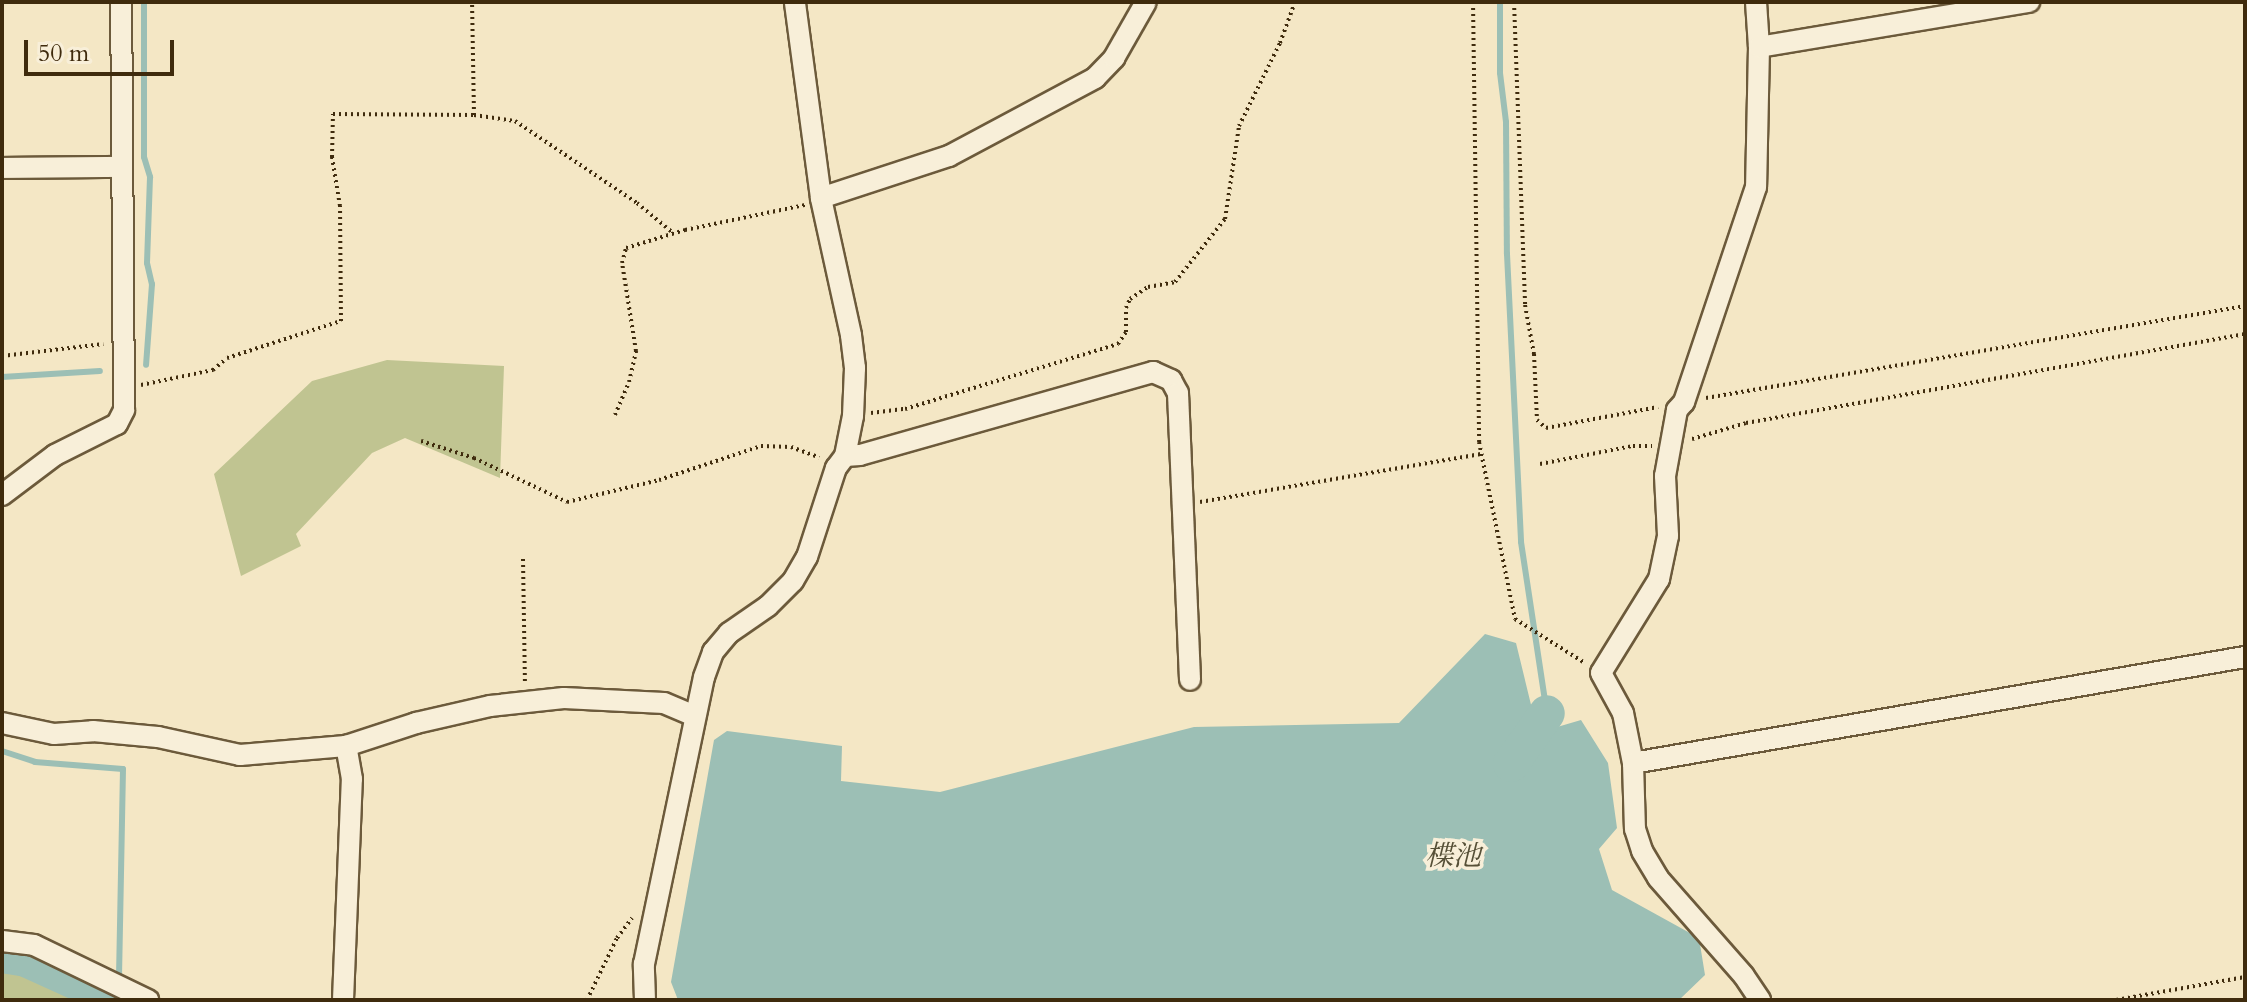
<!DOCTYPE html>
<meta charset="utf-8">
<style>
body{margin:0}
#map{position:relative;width:2247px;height:1002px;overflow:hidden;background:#f4e7c5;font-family:Cardo,"Noto Serif JP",serif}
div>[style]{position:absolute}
.green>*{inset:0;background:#c0c491}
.water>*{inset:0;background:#9cbfb5}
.stream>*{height:6px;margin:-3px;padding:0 3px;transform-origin:3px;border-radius:3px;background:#9cbfb5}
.river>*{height:36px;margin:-18px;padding:0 18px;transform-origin:18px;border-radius:18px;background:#9cbfb5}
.path>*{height:4px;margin-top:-2px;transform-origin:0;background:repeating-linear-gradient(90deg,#3f2b0d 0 2px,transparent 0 6px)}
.roads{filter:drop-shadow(2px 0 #6c5a3b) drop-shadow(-2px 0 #6c5a3b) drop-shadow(0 2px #6c5a3b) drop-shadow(0 -2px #6c5a3b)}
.minor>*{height:20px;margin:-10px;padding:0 10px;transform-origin:10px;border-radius:10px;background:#f8efd9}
span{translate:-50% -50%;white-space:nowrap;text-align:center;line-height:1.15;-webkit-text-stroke:7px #f8efd9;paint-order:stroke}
.water-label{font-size:28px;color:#565037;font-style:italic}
.frame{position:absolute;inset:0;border:4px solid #3f2b0d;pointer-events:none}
.scale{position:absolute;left:24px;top:40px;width:150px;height:36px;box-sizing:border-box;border:4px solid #3f2b0d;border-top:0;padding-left:10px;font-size:24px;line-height:28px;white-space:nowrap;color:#3f2b0d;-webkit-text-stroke:6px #f8efd9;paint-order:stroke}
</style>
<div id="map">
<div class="green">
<div style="clip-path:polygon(387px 360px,504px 366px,500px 478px,405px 438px,372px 453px,296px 534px,301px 546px,241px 576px,214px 474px,312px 381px)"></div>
<div style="clip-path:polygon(2px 970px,14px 972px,79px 1000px,2px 1000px)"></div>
</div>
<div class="water">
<div style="clip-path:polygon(1485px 634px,1516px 643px,1534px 717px,1547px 730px,1581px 720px,1608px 763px,1617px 828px,1599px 849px,1612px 890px,1699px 938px,1705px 975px,1679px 1000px,678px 1000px,671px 982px,714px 740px,727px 731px,842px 746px,841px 781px,940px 792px,1194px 727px,1399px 723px)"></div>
</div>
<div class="stream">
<div style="left:144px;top:2px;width:155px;rotate:90deg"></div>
<div style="left:144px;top:157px;width:21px;rotate:73deg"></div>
<div style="left:150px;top:177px;width:86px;rotate:92deg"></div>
<div style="left:147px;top:263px;width:22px;rotate:77deg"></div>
<div style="left:152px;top:284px;width:81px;rotate:94.2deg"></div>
<div style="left:1500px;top:2px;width:71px;rotate:90deg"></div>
<div style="left:1500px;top:73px;width:49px;rotate:83deg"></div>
<div style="left:1506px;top:122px;width:132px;rotate:89.6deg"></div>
<div style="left:1507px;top:254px;width:288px;rotate:87.2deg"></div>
<div style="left:1521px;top:542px;width:173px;rotate:81.4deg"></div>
<div style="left:2px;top:377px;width:98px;rotate:-3.5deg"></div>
<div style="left:2px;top:751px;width:35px;rotate:18deg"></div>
<div style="left:35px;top:762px;width:88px;rotate:4.5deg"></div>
<div style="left:123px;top:769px;width:211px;rotate:91.1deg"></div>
</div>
<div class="river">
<div style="left:1511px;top:764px;width:62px;rotate:-54.8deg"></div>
<div style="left:2px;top:955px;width:24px;rotate:9deg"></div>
<div style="left:26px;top:959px;width:99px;rotate:24.5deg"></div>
</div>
<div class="path">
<div style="left:1473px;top:2px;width:440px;rotate:89.2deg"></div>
<div style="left:1479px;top:442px;width:181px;rotate:78.5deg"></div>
<div style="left:1515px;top:619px;width:83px;rotate:32.2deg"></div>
<div style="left:1514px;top:2px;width:303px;rotate:87.9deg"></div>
<div style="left:1525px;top:305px;width:50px;rotate:79.6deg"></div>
<div style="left:1534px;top:354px;width:66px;rotate:87.4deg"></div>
<div style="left:1537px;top:420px;width:12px;rotate:42deg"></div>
<div style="left:1546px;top:428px;width:114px;rotate:-10.6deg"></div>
<div style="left:474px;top:115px;width:41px;rotate:8.3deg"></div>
<div style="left:515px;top:121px;width:147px;rotate:33.9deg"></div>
<div style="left:637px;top:203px;width:47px;rotate:39.8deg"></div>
<div style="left:2px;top:356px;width:102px;rotate:-6.8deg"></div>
<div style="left:141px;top:385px;width:74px;rotate:-11.8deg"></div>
<div style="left:213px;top:370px;width:18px;rotate:-41deg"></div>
<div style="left:227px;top:358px;width:120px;rotate:-18deg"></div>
<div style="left:341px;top:321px;width:115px;rotate:-90.5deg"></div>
<div style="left:340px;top:206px;width:50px;rotate:-99.3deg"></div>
<div style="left:332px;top:157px;width:43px;rotate:-88.7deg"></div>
<div style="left:333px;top:114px;width:141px;rotate:0.4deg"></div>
<div style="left:474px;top:115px;width:113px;rotate:-91deg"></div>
<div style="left:1706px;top:398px;width:547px;rotate:-9.69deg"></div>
<div style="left:871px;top:413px;width:34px;rotate:-7deg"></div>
<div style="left:905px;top:409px;width:223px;rotate:-17deg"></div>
<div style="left:1118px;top:344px;width:14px;rotate:-56deg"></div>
<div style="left:1126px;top:332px;width:24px;rotate:-90deg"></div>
<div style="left:1126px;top:308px;width:10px;rotate:-66deg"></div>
<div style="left:1130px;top:299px;width:22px;rotate:-34deg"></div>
<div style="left:1148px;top:287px;width:27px;rotate:-10deg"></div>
<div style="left:1175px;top:282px;width:80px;rotate:-51.6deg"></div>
<div style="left:1225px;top:219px;width:94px;rotate:-81.4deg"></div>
<div style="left:1239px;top:126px;width:93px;rotate:-63.7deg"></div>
<div style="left:1280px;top:43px;width:44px;rotate:-69.9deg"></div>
<div style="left:615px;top:415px;width:36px;rotate:-67deg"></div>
<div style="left:629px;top:382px;width:32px;rotate:-77deg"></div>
<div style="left:636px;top:351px;width:89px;rotate:-99deg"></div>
<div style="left:622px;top:263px;width:16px;rotate:-75deg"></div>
<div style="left:626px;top:248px;width:62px;rotate:-17deg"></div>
<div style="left:685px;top:230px;width:123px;rotate:-11.8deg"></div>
<div style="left:1692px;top:439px;width:56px;rotate:-16.5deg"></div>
<div style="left:1746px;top:423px;width:507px;rotate:-10.11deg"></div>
<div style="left:421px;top:441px;width:56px;rotate:17.8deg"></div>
<div style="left:474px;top:458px;width:103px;rotate:25.3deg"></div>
<div style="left:567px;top:502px;width:95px;rotate:-13.4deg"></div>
<div style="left:659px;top:480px;width:108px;rotate:-18.4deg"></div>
<div style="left:761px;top:446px;width:30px;rotate:2deg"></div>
<div style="left:791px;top:447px;width:30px;rotate:20deg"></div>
<div style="left:1540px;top:464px;width:95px;rotate:-11deg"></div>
<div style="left:1633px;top:446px;width:19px"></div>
<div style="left:1200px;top:502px;width:285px;rotate:-9.7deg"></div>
<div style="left:523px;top:559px;width:125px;rotate:89.1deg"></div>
<div style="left:587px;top:1000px;width:69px;rotate:-64.2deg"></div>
<div style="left:617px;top:938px;width:25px;rotate:-53deg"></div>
<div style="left:2116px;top:1000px;width:131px;rotate:-10.1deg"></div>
</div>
<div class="roads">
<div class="minor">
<div style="left:1756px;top:2px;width:45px;rotate:86.2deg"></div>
<div style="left:1759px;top:47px;width:140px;rotate:91.2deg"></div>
<div style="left:1756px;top:187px;width:227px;rotate:108.5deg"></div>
<div style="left:1684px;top:402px;width:11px;rotate:131deg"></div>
<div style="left:1677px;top:410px;width:67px;rotate:100.3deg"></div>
<div style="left:1665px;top:476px;width:60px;rotate:87.1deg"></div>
<div style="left:1668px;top:536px;width:44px;rotate:101.8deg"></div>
<div style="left:1659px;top:579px;width:110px;rotate:121.7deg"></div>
<div style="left:1601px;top:673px;width:46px;rotate:61.2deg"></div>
<div style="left:1623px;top:713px;width:51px;rotate:78.7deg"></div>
<div style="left:1633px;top:763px;width:66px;rotate:88.3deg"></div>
<div style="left:1635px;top:829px;width:23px;rotate:72deg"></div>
<div style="left:1642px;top:851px;width:31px;rotate:59deg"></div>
<div style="left:1658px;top:878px;width:130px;rotate:48.7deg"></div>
<div style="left:1744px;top:976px;width:29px;rotate:56deg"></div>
<div style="left:1759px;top:47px;width:274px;rotate:-9.5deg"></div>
<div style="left:2px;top:168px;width:120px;rotate:-0.5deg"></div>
<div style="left:821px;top:198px;width:135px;rotate:-18.2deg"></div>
<div style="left:949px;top:156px;width:166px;rotate:-28.1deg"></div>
<div style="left:1095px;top:78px;width:28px;rotate:-46deg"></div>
<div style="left:1114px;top:58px;width:64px;rotate:-60.3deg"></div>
<div style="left:845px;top:456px;width:15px;rotate:-4deg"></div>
<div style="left:860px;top:455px;width:305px;rotate:-15.8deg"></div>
<div style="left:1153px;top:372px;width:20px;rotate:24deg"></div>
<div style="left:1171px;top:380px;width:15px;rotate:62deg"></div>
<div style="left:1178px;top:393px;width:287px;rotate:87.6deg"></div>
<div style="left:2px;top:495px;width:66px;rotate:-37deg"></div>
<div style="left:55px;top:455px;width:69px;rotate:-26.6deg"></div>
<div style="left:117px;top:424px;width:16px;rotate:-63deg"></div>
<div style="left:124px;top:410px;width:408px;rotate:-90.4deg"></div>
<div style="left:2px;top:723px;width:53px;rotate:11.9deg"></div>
<div style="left:54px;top:734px;width:39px;rotate:-4deg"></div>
<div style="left:93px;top:731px;width:65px;rotate:5.3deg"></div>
<div style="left:158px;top:737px;width:84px;rotate:12.4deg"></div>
<div style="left:240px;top:755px;width:106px;rotate:-4.9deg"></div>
<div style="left:346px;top:746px;width:74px;rotate:-18.2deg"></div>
<div style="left:416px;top:723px;width:76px;rotate:-12.9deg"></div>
<div style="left:490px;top:706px;width:74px;rotate:-6.2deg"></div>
<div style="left:564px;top:698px;width:100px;rotate:2.9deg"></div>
<div style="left:664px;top:703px;width:34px;rotate:23deg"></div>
<div style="left:1633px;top:763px;width:621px;rotate:-9.83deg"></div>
<div style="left:2px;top:941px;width:32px;rotate:7deg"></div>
<div style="left:34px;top:945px;width:127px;rotate:25.8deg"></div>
<div style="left:343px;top:1000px;width:221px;rotate:-87.7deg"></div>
<div style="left:352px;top:779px;width:34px;rotate:-100deg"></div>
<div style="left:645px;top:1000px;width:36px;rotate:-92deg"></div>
<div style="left:644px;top:964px;width:293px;rotate:-78.2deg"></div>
<div style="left:704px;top:677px;width:27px;rotate:-70deg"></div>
<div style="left:713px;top:652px;width:25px;rotate:-50deg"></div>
<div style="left:729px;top:633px;width:47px;rotate:-34.7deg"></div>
<div style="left:768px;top:606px;width:35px;rotate:-45deg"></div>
<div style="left:793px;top:581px;width:28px;rotate:-60deg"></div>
<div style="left:807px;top:557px;width:94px;rotate:-72deg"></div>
<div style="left:836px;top:468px;width:15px;rotate:-53deg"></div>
<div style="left:845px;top:456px;width:41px;rotate:-78.7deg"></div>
<div style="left:853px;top:416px;width:48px;rotate:-87.6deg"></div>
<div style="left:855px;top:368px;width:33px;rotate:-97deg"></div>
<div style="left:851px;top:335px;width:140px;rotate:-102.4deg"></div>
<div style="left:821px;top:198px;width:198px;rotate:-97.6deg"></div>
</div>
</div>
<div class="water-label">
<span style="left:1453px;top:856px">楪池</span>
</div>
<div class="frame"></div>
<div class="scale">50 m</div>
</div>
